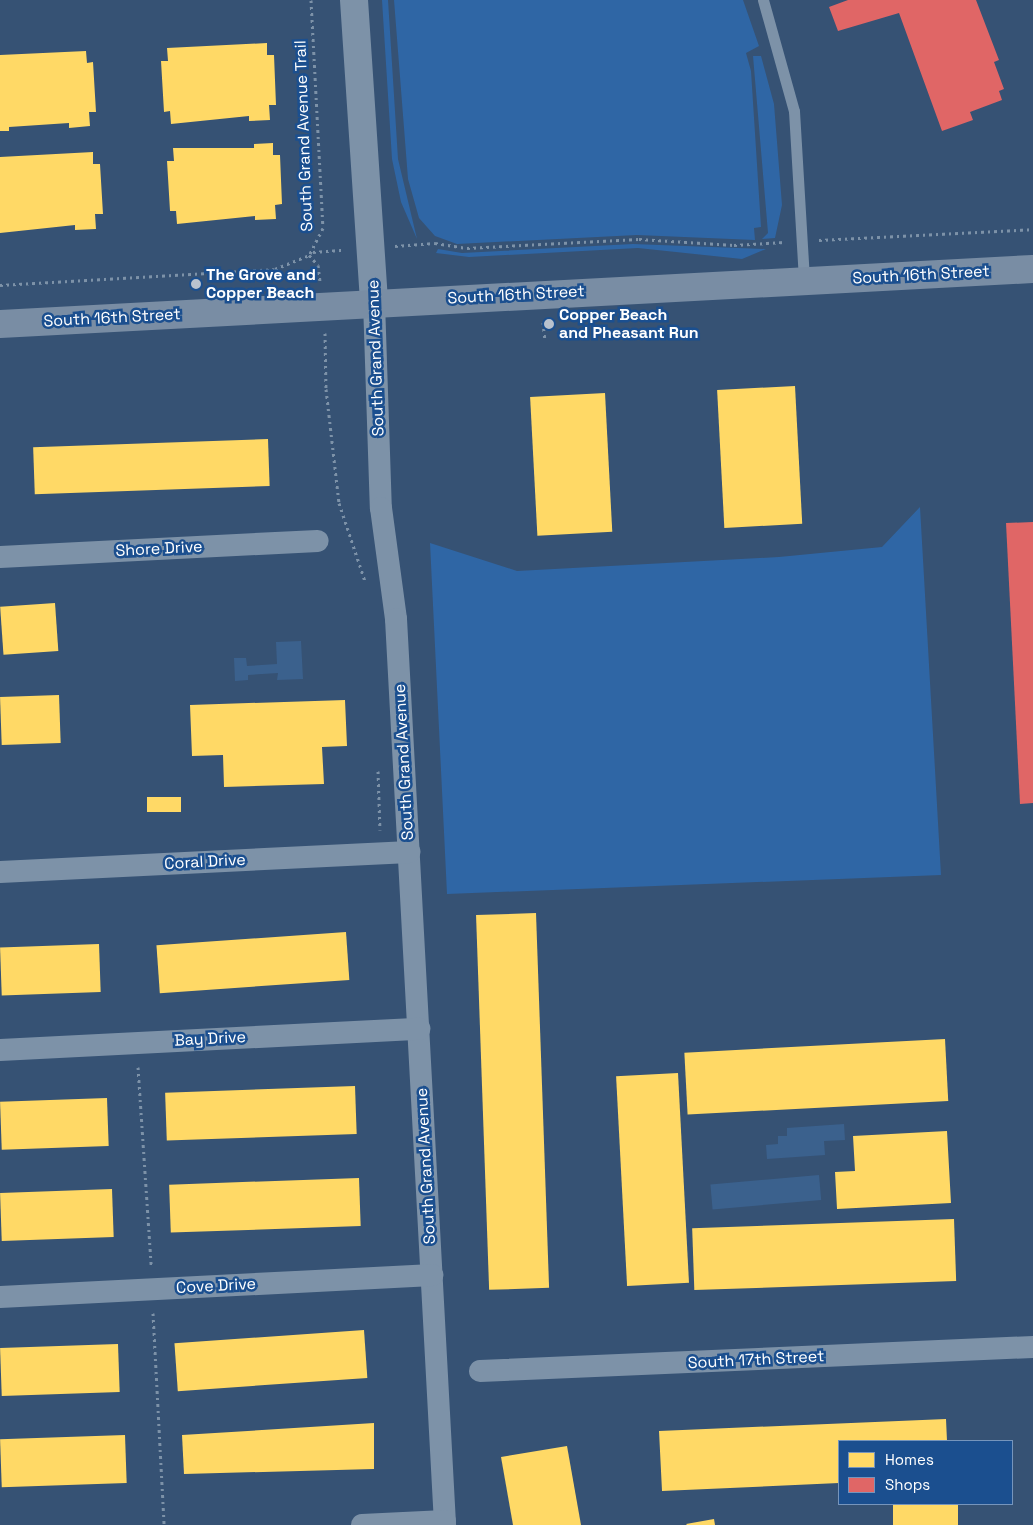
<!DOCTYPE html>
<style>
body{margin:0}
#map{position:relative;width:1033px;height:1525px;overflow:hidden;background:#365274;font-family:"Space Grotesk",sans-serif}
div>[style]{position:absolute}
.green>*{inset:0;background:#2f66a5}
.water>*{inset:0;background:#3b618d;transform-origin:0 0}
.homes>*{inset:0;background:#ffd966;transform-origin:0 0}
.shops>*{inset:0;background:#e06666}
.path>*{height:3px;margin-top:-1.5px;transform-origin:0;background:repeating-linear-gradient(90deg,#7d92a8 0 2.5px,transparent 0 6.5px)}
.service>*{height:11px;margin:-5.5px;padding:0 5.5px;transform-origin:5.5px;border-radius:5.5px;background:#7d92a8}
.minor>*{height:22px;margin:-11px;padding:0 11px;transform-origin:11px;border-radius:11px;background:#7d92a8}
.tertiary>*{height:28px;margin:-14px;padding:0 14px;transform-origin:14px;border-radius:14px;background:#7d92a8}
.secondary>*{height:28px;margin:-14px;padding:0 14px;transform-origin:14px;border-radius:14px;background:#798da4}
.dots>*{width:14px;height:14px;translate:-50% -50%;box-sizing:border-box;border:2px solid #1b4f8f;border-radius:50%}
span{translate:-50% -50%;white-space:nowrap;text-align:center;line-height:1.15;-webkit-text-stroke:5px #1b4f8f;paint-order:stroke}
.street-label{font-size:16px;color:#fff}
.poi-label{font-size:16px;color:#fff;font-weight:700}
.left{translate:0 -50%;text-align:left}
.legend{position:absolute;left:838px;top:1440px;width:175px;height:65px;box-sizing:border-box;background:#1b4f8f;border:1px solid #7695bc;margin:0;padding:6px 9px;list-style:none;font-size:15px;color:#fff}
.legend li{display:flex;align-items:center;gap:10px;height:25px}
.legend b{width:25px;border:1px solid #7695bc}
</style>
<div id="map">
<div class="green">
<div style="clip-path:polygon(382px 0,388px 0,398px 159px,417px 239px,401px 202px,392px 159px)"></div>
<div style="clip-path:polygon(394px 0,743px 0,759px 46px,746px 53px,751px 71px,761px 227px,754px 228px,755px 240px,637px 235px,457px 244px,435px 236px,419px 218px,408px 179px)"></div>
<div style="clip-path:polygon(753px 56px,761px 56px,774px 104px,782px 205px,775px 238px,762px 239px,768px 233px)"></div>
<div style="clip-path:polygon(633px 244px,766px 249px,742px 259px,638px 248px,469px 257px,436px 253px,438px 249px,462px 253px)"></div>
<div style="clip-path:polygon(920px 507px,941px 875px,447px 894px,430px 543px,517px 571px,779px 557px,882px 547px)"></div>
</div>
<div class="water">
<div style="clip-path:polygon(301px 641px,303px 679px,277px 680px,278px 673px,248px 675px,248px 680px,235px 681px,234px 658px,246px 658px,247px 666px,277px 664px,276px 642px)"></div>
<div style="clip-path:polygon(844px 1124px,845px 1140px,824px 1141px,825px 1155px,767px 1159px,766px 1145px,778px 1144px,778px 1136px,787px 1136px,787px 1128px)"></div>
<div style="left:819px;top:1175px;width:25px;height:109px;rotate:85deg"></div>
</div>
<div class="homes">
<div style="clip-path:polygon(267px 43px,267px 55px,274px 55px,276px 105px,269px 105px,270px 120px,249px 121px,249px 116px,171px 124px,170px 111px,164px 112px,161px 61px,168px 61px,167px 48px)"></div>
<div style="clip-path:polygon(86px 51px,87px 63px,93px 62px,96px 112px,89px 112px,90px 126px,69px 128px,69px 123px,9px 127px,9px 131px,0 131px,0 55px)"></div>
<div style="clip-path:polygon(273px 143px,273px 155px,280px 155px,282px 204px,275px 205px,276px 219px,255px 220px,255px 216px,177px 224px,176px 211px,170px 211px,167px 161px,174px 161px,173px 148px,254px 148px,254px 144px)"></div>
<div style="clip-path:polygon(93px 152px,93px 164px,100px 164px,103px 214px,95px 214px,96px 229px,75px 230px,75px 225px,0 233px,0 157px)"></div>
<div style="left:795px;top:386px;width:138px;height:78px;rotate:87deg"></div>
<div style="left:605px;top:393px;width:139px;height:75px;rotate:87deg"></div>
<div style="left:268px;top:439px;width:47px;height:235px;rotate:88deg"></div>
<div style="left:55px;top:603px;width:48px;height:55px;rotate:86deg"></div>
<div style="left:59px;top:695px;width:48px;height:59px;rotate:88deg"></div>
<div style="clip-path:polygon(345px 700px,347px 746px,322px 747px,324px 784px,224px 787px,223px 755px,192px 756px,190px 705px)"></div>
<div style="left:181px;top:797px;width:15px;height:34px;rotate:90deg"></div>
<div style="left:536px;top:913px;width:375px;height:60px;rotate:88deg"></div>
<div style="left:346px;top:932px;width:48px;height:190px;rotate:86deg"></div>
<div style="left:99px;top:944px;width:48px;height:99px;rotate:88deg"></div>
<div style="left:945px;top:1039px;width:62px;height:261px;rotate:87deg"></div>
<div style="left:678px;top:1073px;width:210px;height:62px;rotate:87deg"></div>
<div style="left:355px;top:1086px;width:48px;height:190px;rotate:88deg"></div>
<div style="left:107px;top:1098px;width:48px;height:107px;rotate:88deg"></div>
<div style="clip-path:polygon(947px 1131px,951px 1203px,837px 1209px,835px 1172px,855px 1171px,853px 1136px)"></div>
<div style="left:359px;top:1178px;width:48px;height:190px;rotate:88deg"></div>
<div style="left:112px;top:1189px;width:48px;height:112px;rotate:88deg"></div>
<div style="left:954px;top:1219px;width:62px;height:262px;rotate:88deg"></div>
<div style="left:364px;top:1330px;width:48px;height:190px;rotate:86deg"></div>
<div style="left:118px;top:1344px;width:48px;height:118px;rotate:88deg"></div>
<div style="clip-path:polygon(946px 1419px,947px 1441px,839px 1441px,839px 1483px,662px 1491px,659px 1431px)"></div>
<div style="clip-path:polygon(374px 1423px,374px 1469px,184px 1474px,182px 1435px)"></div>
<div style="left:125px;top:1435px;width:48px;height:125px;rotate:88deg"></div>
<div style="clip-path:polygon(567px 1446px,581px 1525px,513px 1525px,501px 1457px)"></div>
<div style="left:893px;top:1504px;width:65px;height:21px"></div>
<div style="clip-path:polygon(714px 1519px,715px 1525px,687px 1525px,686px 1524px)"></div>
</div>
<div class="shops">
<div style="clip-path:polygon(848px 0,976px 0,999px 60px,994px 62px,1004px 89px,999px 91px,1002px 100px,970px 112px,973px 120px,942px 131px,899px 13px,838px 31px,829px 7px)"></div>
<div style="clip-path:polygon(1033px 522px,1033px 803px,1020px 804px,1006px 523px)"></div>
</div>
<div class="path">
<div style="left:311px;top:0;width:228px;rotate:87deg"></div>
<div style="left:323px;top:228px;width:30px;rotate:117deg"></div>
<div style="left:309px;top:255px;width:13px;rotate:48deg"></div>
<div style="left:318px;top:265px;width:17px;rotate:83deg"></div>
<div style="left:819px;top:240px;width:214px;rotate:-2.9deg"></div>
<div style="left:395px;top:246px;width:40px;rotate:-4.3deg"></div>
<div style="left:435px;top:243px;width:32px;rotate:9deg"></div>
<div style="left:467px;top:248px;width:172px;rotate:-3deg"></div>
<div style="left:639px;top:239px;width:95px;rotate:3.6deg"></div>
<div style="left:734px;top:245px;width:51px;rotate:-3.4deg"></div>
<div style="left:313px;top:252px;width:31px;rotate:-4deg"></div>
<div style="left:0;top:285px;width:275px;rotate:-3.3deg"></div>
<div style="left:275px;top:269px;width:37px;rotate:-22deg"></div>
<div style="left:543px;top:322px;width:19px;rotate:84deg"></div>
<div style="left:325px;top:333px;width:56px;rotate:89deg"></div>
<div style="left:326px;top:389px;width:115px;rotate:83.5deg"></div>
<div style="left:339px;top:503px;width:82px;rotate:71.6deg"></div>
<div style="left:378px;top:771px;width:59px;rotate:88.1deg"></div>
<div style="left:138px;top:1067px;width:198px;rotate:86.2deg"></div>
<div style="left:153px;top:1313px;width:212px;rotate:87deg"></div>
</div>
<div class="service">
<div style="left:763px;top:0;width:115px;rotate:74.4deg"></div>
<div style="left:794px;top:111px;width:170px;rotate:86.6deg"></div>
</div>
<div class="minor">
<div style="left:374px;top:302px;width:206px;rotate:88.1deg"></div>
<div style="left:381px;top:508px;width:112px;rotate:82.3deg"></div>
<div style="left:396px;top:619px;width:907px;rotate:86.9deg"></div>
<div style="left:0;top:557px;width:318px;rotate:-2.9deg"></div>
<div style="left:0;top:872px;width:410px;rotate:-2.8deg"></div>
<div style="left:0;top:1050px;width:420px;rotate:-2.9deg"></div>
<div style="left:0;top:1297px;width:433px;rotate:-2.9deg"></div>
<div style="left:480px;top:1371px;width:554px;rotate:-2.49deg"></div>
<div style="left:362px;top:1525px;width:83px;rotate:-2.8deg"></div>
</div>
<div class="tertiary">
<div style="left:354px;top:0;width:303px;rotate:86.2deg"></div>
</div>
<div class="secondary">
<div style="left:0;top:324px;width:1034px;rotate:-3.05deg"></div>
</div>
<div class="dots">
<div style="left:196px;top:284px;background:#b9c2ce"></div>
<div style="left:549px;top:324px;background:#b9c2ce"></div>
</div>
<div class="street-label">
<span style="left:304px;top:136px;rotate:-92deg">South Grand Avenue Trail</span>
<span style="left:921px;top:275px;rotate:-3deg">South 16th Street</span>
<span style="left:516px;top:295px;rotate:-3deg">South 16th Street</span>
<span style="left:112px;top:318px;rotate:-3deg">South 16th Street</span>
<span style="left:376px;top:358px;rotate:-92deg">South Grand Avenue</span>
<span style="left:159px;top:549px;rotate:-3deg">Shore Drive</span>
<span style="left:404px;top:762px;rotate:-93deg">South Grand Avenue</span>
<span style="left:205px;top:862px;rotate:-3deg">Coral Drive</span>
<span style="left:210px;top:1039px;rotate:-3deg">Bay Drive</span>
<span style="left:426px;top:1166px;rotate:-93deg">South Grand Avenue</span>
<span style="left:216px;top:1286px;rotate:-3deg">Cove Drive</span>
<span style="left:756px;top:1360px;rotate:-3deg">South 17th Street</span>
</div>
<div class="poi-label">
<span class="left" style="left:206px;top:284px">The Grove and<br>Copper Beach</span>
<span class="left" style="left:559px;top:324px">Copper Beach<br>and Pheasant Run</span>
</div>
<ul class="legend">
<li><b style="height:14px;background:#ffd966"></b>Homes</li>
<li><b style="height:14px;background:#e06666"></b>Shops</li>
</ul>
</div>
